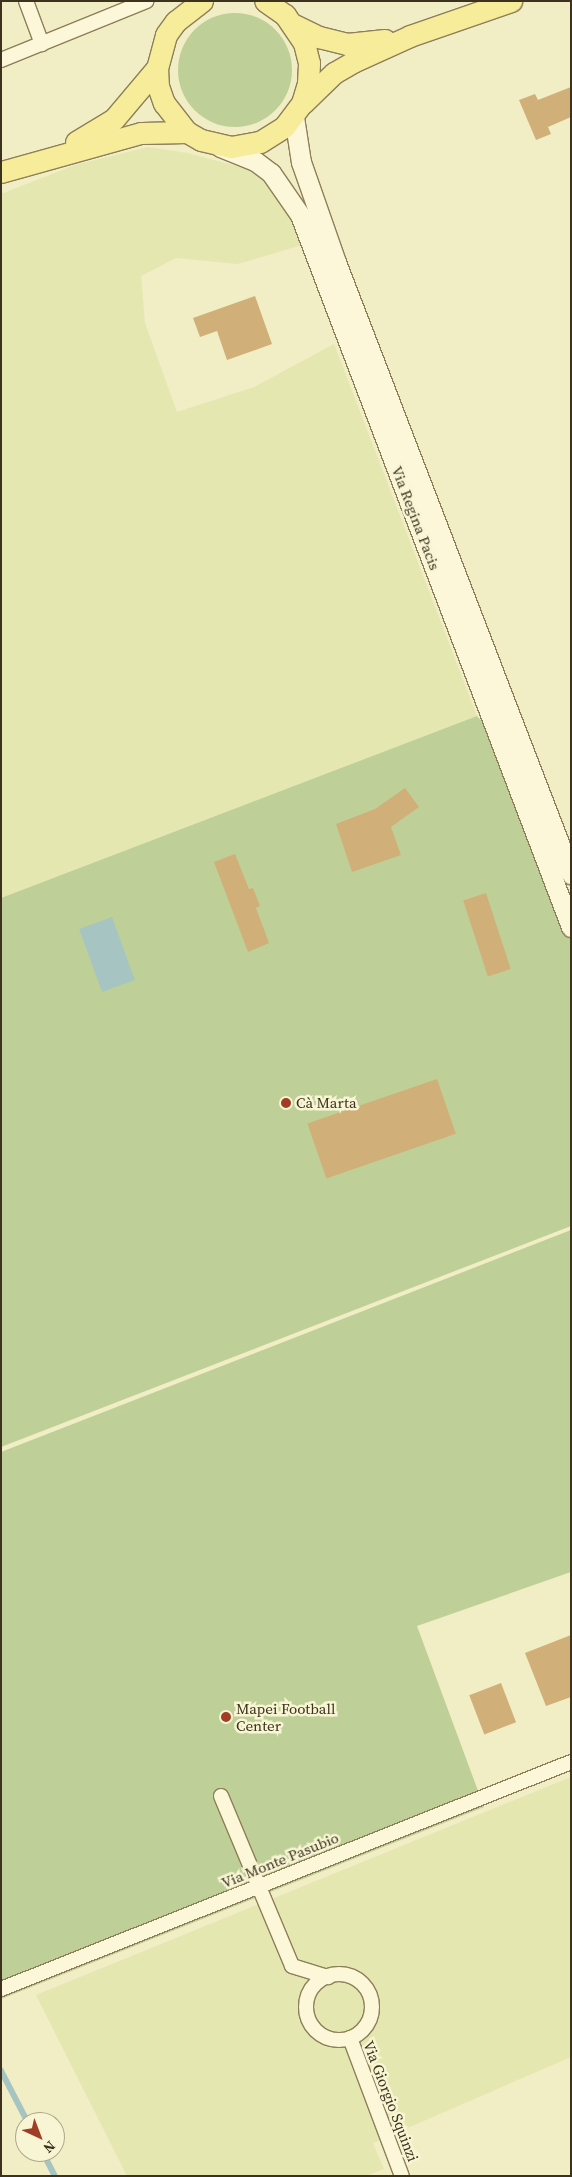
<!DOCTYPE html>
<html>
<head>
<meta charset="utf-8">
<style>
	body { margin:0 }
	#map { position:relative; width:572px; height:2177px; overflow:hidden; background:#f1edc4; font-family:"Source Serif 4",serif }
	div>[style] { position:absolute }
	.farmland>* { inset:0; background:#e5e7b1 }
	.green>* { inset:0; background:#bed097 }
	.round { border-radius:50% }
	.water>* { inset:0; background:#a6c4c1; transform-origin:0 0 }
	.stream>* { height:5.5px; margin:-2.75px; padding:0 2.75px; transform-origin:2.75px; border-radius:2.75px; background:#a6c4c1 }
	.building>* { inset:0; background:#d1af78; transform-origin:0 0 }
	.roads { filter:drop-shadow(1px 0 #8d7f59) drop-shadow(-1px 0 #8d7f59) drop-shadow(0 1px #8d7f59) drop-shadow(0 -1px #8d7f59) }
	.street>* { height:14px; margin:-7px; padding:0 7px; transform-origin:7px; border-radius:7px; background:#fbf7d8 }
	.street>.ring { margin:-7px; padding:0; box-sizing:content-box; background:none; border:14px solid #fbf7d8; border-radius:50% }
	.secondary>* { height:19px; margin:-9.5px; padding:0 9.5px; transform-origin:9.5px; border-radius:9.5px; background:#fbf7d8 }
	.primary>* { height:21px; margin:-10.5px; padding:0 10.5px; transform-origin:10.5px; border-radius:10.5px; background:#f6ec9a }
	.dots>* { width:14px; height:14px; translate:-50% -50%; box-sizing:border-box; border:2px solid #f8f5d4; border-radius:50% }
	span { translate:-50% -50%; white-space:nowrap; text-align:center; line-height:1.15; -webkit-text-stroke:5px #f8f5d4; paint-order:stroke }
	.street-label { font-size:15px; color:#3c321e }
	.poi-label { font-size:15px; color:#3c321e }
	.left { translate:0 -50%; text-align:left }
	.frame { position:absolute; inset:0; border:2px solid #3c321e; pointer-events:none }
	.north { position:absolute; left:15px; top:2112px; width:50px; height:50px; box-sizing:border-box; background:#f8f5d4; border:1px solid #ada78b; border-radius:50%; rotate:137deg; font-size:14px; font-weight:700; line-height:20px; text-align:center; color:#3c321e }
	.north::after { content:''; display:block; margin:auto; width:18px; height:22px; background:#a03d25; clip-path:polygon(50% 0,100% 100%,50% 72%,0 100%) }
</style>
</head>
<body>
<div id="map">
	<div class="farmland">
		<i style="clip-path:polygon(148px 147px,187px 153px,248px 169px,270px 182px,282px 193px,302px 245px,238px 264px,176px 258px,141px 276px,145px 323px,177px 412px,254px 387px,334px 344px,477px 716px,1px 898px,1px 194px,75px 165px)"></i>
		<i style="clip-path:polygon(571px 1777px,571px 2057px,373px 2143px,384px 2169px,366px 2176px,127px 2176px,36px 1995px)"></i>
	</div>
	<div class="green">
		<i class="round" style="left:178px;top:13px;width:114px;height:114px"></i>
		<i style="clip-path:polygon(477px 716px,505px 747px,571px 919px,571px 1226px,1px 1447px,1px 898px)"></i>
		<i style="clip-path:polygon(571px 1230px,571px 1572px,417px 1626px,484px 1807px,1px 1999px,1px 1452px)"></i>
	</div>
	<div class="water">
		<i style="left:112px;top:917px;width:67px;height:35px;rotate:70deg"></i>
	</div>
	<div class="stream">
		<i style="left:1px;top:2070px;width:59px;rotate:62.6deg"></i>
		<i style="left:43px;top:2152px;width:27px;rotate:63deg"></i>
	</div>
	<div class="building">
		<i style="clip-path:polygon(571px 87px,571px 117px,548px 127px,551px 134px,536px 140px,519px 100px,535px 94px,538px 100px)"></i>
		<i style="clip-path:polygon(255px 296px,272px 344px,227px 360px,217px 331px,200px 337px,193px 318px)"></i>
		<i style="clip-path:polygon(405px 788px,419px 807px,391px 827px,401px 855px,352px 872px,336px 824px,375px 809px)"></i>
		<i style="clip-path:polygon(235px 854px,249px 889px,253px 888px,260px 906px,256px 908px,269px 943px,248px 952px,214px 862px)"></i>
		<i style="left:486px;top:893px;width:80px;height:24px;rotate:72deg"></i>
		<i style="left:437px;top:1079px;width:58px;height:137px;rotate:71deg"></i>
		<i style="clip-path:polygon(571px 1635px,571px 1697px,546px 1706px,525px 1653px)"></i>
		<i style="left:501px;top:1683px;width:42px;height:34px;rotate:69deg"></i>
	</div>
	<div class="roads">
		<div class="street">
			<i style="left:26px;top:1px;width:46px;rotate:69.6deg"></i>
			<i style="left:1px;top:60px;width:157px;rotate:-22.1deg"></i>
			<i style="left:221px;top:1796px;width:184px;rotate:67.3deg"></i>
			<i style="left:292px;top:1966px;width:38px;rotate:17deg"></i>
			<i class="ring" style="left:306px;top:1974px;width:52px;height:52px"></i>
			<i style="left:1px;top:1989px;width:614px;rotate:-21.71deg"></i>
			<i style="left:350px;top:2038px;width:147px;rotate:69.4deg"></i>
		</div>
		<div class="secondary">
			<i style="left:294px;top:117px;width:46px;rotate:81.2deg"></i>
			<i style="left:301px;top:162px;width:106px;rotate:70.7deg"></i>
			<i style="left:336px;top:262px;width:656px;rotate:68.99deg"></i>
			<i style="left:220px;top:147px;width:38px;rotate:22deg"></i>
			<i style="left:255px;top:161px;width:20px;rotate:37deg"></i>
			<i style="left:271px;top:173px;width:51px;rotate:55.4deg"></i>
			<i style="left:300px;top:215px;width:762px;rotate:69.16deg"></i>
		</div>
		<div class="primary">
			<i style="left:202px;top:1px;width:33px;rotate:142deg"></i>
			<i style="left:176px;top:21px;width:17px;rotate:126deg"></i>
			<i style="left:166px;top:35px;width:34px;rotate:105deg"></i>
			<i style="left:157px;top:68px;width:18px;rotate:87deg"></i>
			<i style="left:158px;top:86px;width:18px;rotate:71deg"></i>
			<i style="left:164px;top:103px;width:37px;rotate:52deg"></i>
			<i style="left:187px;top:132px;width:16px;rotate:30deg"></i>
			<i style="left:201px;top:140px;width:31px;rotate:13deg"></i>
			<i style="left:231px;top:147px;width:29px;rotate:-10deg"></i>
			<i style="left:260px;top:142px;width:28px;rotate:-32deg"></i>
			<i style="left:284px;top:127px;width:30px;rotate:-53deg"></i>
			<i style="left:302px;top:103px;width:21px;rotate:-73deg"></i>
			<i style="left:308px;top:83px;width:20px;rotate:-87deg"></i>
			<i style="left:309px;top:63px;width:21px;rotate:-104deg"></i>
			<i style="left:304px;top:43px;width:34px;rotate:-124deg"></i>
			<i style="left:285px;top:15px;width:24px;rotate:-145deg"></i>
			<i style="left:294px;top:25px;width:28px;rotate:26deg"></i>
			<i style="left:319px;top:37px;width:29px;rotate:14deg"></i>
			<i style="left:347px;top:44px;width:38px;rotate:-6deg"></i>
			<i style="left:303px;top:103px;width:43px;rotate:-44.1deg"></i>
			<i style="left:334px;top:73px;width:24px;rotate:-30deg"></i>
			<i style="left:355px;top:61px;width:60px;rotate:-24.4deg"></i>
			<i style="left:410px;top:36px;width:107px;rotate:-19.1deg"></i>
			<i style="left:76px;top:142px;width:44px;rotate:-31.2deg"></i>
			<i style="left:114px;top:119px;width:67px;rotate:-49.9deg"></i>
			<i style="left:1px;top:172px;width:145px;rotate:-15.6deg"></i>
			<i style="left:141px;top:133px;width:46px;rotate:-1.2deg"></i>
		</div>
	</div>
	<div class="dots">
		<i style="left:286px;top:1103px;background:#a03d25"></i>
		<i style="left:226px;top:1717px;background:#a03d25"></i>
	</div>
	<div class="street-label">
		<span style="left:416px;top:518px;rotate:69deg">Via Regina Pacis</span>
		<span style="left:280px;top:1860px;rotate:-22deg">Via Monte Pasubio</span>
		<span style="left:391px;top:2101px;rotate:69deg">Via Giorgio Squinzi</span>
	</div>
	<div class="poi-label">
		<span class="left" style="left:296px;top:1103px">Cà Marta</span>
		<span class="left" style="left:236px;top:1717px">Mapei Football<br>Center</span>
	</div>
	<div class="frame"></div>
	<div class="north">N</div>
</div>
</body>
</html>
